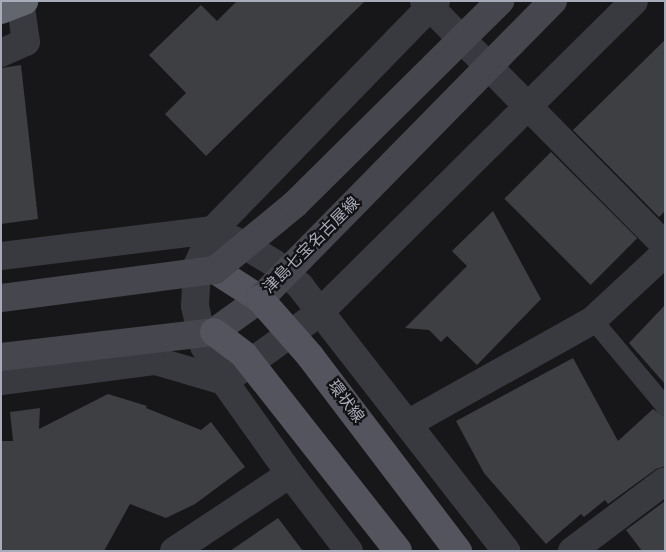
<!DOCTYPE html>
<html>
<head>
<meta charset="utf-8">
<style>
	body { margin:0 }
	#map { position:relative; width:666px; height:552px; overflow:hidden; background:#171719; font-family:"Sofia Sans Condensed","Noto Sans JP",sans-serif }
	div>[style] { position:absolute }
	.building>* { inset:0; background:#3e3f43; transform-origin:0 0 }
	.lane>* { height:19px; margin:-9.5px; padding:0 9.5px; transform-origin:9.5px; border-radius:9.5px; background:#393a40 }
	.street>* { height:28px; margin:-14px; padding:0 14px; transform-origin:14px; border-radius:14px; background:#393a40 }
	.secondary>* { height:28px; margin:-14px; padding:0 14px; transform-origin:14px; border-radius:14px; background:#45464e }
	.primary>* { height:28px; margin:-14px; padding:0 14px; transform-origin:14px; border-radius:14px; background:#53545d }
	.secondary-bridge>* { height:28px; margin:-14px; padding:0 14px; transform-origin:14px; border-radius:14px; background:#45464e }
	.primary-bridge>* { height:28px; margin:-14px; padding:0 14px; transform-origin:14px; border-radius:14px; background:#53545d }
	.highway-bridge>* { height:28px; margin:-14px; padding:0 14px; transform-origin:14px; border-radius:14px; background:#63656f }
	span { translate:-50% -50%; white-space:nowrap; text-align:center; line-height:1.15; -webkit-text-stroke:4.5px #121214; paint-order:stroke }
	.street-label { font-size:16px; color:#a8abb9 }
	.frame { position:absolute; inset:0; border:2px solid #a8abb9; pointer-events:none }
</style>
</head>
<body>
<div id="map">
	<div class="building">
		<i style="clip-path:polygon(237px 1px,365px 1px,206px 156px,165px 114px,186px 93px,149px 55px,201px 5px,217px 21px)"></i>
		<i style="clip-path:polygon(665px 40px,665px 211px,659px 217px,573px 130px)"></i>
		<i style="clip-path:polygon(21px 65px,38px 219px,1px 224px,1px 68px)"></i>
		<i style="left:551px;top:152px;width:122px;height:66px;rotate:45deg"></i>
		<i style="clip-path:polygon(493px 211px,541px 299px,477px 365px,447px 336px,441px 342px,429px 330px,405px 328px,467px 266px,452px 251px)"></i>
		<i style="clip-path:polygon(665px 305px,665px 384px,629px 343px)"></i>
		<i style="clip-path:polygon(573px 358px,618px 441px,653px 409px,665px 417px,665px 466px,656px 469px,608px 504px,605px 500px,584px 517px,581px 514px,546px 544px,484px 473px,456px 421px)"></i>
		<i style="clip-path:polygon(108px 394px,147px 406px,146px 408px,201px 430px,211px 422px,245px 467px,195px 504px,166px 518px,130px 504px,104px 551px,1px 551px,1px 441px,13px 441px,10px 412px,40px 408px,39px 429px)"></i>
		<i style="clip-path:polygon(665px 501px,665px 551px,642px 551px,626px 530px)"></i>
		<i style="clip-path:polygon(278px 518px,303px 551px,230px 551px)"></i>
	</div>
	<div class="lane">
		<i style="left:593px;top:320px;width:112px;rotate:50.1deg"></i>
	</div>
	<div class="street">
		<i style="left:424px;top:1px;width:343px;rotate:45.4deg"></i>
		<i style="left:1px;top:53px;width:27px;rotate:-24deg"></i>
		<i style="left:26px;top:42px;width:41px;rotate:-98.3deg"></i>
		<i style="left:1px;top:256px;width:214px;rotate:-7deg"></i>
		<i style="left:213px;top:230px;width:34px;rotate:26deg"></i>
		<i style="left:244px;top:245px;width:35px;rotate:31deg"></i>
		<i style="left:274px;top:263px;width:35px;rotate:41deg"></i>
		<i style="left:300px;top:286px;width:336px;rotate:52.1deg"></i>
		<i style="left:232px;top:376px;width:107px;rotate:-35.9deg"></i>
		<i style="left:319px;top:313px;width:443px;rotate:-44.7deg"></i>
		<i style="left:1px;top:381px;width:156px;rotate:-7.4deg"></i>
		<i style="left:156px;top:361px;width:71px;rotate:16.4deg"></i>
		<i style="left:409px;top:423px;width:211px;rotate:-29.2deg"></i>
		<i style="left:593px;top:320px;width:98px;rotate:-42.9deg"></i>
		<i style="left:174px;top:551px;width:139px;rotate:-33.6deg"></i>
		<i style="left:349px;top:551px;width:97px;rotate:-127.5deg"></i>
		<i style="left:290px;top:474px;width:114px;rotate:-125.4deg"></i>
		<i style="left:224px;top:381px;width:40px;rotate:-119.7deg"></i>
		<i style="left:204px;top:346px;width:41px;rotate:-102.7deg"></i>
		<i style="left:195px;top:306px;width:40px;rotate:-87.1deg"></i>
		<i style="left:197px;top:266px;width:39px;rotate:-66deg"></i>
		<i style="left:213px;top:230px;width:320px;rotate:-45.8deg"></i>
		<i style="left:572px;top:551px;width:116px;rotate:-37deg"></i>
	</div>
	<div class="secondary">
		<i style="left:214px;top:332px;width:57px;rotate:-35.7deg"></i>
	</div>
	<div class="primary">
		<i style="left:215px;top:270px;width:54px;rotate:32.8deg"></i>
	</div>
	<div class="secondary-bridge">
		<i style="left:1px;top:298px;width:216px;rotate:-7.5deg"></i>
		<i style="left:215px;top:270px;width:104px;rotate:-39.5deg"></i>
		<i style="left:295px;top:204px;width:289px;rotate:-44.7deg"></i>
		<i style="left:260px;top:299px;width:418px;rotate:-45.5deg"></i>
		<i style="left:1px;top:357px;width:214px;rotate:-6.7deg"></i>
	</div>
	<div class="primary-bridge">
		<i style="left:260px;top:299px;width:76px;rotate:48.7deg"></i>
		<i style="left:310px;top:356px;width:245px;rotate:52.8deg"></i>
		<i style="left:214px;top:332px;width:38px;rotate:37deg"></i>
		<i style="left:244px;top:355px;width:249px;rotate:51.8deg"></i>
	</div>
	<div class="highway-bridge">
		<i style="left:1px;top:10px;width:25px;rotate:-21deg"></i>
	</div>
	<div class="street-label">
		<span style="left:312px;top:246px;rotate:-45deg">津島七宝名古屋線</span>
		<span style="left:345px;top:402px;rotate:53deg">環状線</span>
	</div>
	<div class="frame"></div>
</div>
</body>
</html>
